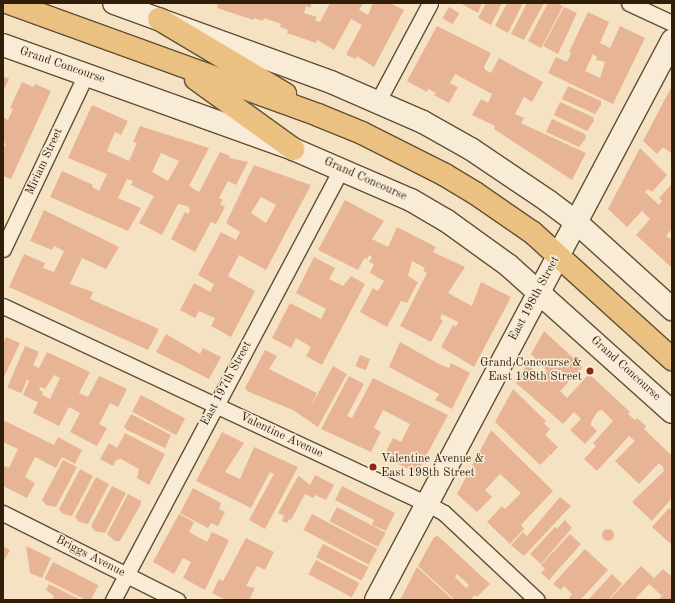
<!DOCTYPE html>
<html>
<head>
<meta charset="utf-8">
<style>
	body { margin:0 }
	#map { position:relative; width:675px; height:603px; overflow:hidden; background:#f5e2c2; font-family:"Old Standard TT",serif }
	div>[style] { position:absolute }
	.building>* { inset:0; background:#e8b496; transform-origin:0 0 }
	.round { border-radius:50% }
	.roads { filter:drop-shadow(1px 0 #614f37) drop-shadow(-1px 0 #614f37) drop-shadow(0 1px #614f37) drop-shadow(0 -1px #614f37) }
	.street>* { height:15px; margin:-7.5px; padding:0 7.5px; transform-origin:7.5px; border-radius:7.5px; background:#f8ecd7 }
	.secondary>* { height:22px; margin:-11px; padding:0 11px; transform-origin:11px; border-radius:11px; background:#f8ecd7 }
	.primary>* { height:22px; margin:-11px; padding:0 11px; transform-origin:11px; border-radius:11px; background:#eac181 }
	.dots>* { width:11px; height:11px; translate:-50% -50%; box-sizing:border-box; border:2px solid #f8ecd7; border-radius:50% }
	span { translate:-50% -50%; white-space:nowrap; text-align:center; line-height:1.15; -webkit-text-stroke:3px #f8ecd7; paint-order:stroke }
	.street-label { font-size:12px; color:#301e09 }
	.poi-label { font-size:12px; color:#301e09 }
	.right { translate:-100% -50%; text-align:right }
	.left { translate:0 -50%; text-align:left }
	.frame { position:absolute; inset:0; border:4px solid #301e09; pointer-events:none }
</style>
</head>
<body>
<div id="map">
	<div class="building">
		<i style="clip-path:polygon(213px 3px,312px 3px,310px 8px,306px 6px,304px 13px,317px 17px,315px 20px,320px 22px,330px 3px,363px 3px,359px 10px,368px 15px,373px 3px,390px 3px,404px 10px,374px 67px,360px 58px,357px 56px,356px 59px,346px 55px,362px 25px,351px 19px,334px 50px,317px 40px,316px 43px,287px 33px,288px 30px,280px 27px,281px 24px,264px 18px,263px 21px,254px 18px,253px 20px,217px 8px,218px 5px)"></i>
		<i style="clip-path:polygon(460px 3px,482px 3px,478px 13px)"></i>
		<i style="clip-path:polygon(486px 3px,502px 3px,491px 25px,478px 18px)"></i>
		<i style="clip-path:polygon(507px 3px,523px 3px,508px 33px,495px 26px)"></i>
		<i style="clip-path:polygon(527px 3px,544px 3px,524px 40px,511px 34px)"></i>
		<i style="clip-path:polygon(548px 3px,557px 3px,563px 6px,541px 48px,528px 41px)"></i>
		<i style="left:449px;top:7px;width:12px;height:13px;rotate:31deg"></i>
		<i style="clip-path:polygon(564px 7px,577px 13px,558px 54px,543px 46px)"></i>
		<i style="clip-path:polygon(evenodd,588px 12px,609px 22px,600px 43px,610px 48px,620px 26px,645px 38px,613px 104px,548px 73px,556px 57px,567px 62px,571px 53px,569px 52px,588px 12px,593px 54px,597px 57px,596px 60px,605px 62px,600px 78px,585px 71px,593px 54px)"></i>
		<i style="clip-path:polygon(437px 26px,491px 53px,484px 67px,485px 70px,491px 73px,499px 58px,543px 82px,532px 102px,524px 97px,515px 114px,524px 118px,521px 123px,586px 153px,572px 180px,494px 129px,495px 126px,472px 115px,481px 99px,488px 103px,492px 94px,455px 74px,450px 83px,458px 87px,449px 103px,434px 95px,436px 93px,428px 89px,427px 92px,407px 81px)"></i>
		<i style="clip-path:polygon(3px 76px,9px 79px,3px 92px)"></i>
		<i style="clip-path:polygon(22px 82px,33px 87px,35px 84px,51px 91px,11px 179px,3px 176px,3px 149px,6px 144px,3px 142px,3px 117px,8px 120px,13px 109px,10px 108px)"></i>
		<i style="clip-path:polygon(568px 86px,601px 101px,601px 105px,595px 114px,562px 99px)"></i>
		<i style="clip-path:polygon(672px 86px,672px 154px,663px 147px,657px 154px,643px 141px)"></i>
		<i style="clip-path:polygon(560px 102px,593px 117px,594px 121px,587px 131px,554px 115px)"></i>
		<i style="clip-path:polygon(evenodd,92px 105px,128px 121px,121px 135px,115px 132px,107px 151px,129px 161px,137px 143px,133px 142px,140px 126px,209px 148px,189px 186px,199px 192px,220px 152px,230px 156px,229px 158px,248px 162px,236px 185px,228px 181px,219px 198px,223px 200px,220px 204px,225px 207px,216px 224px,211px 222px,195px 252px,171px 239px,185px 212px,188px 214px,190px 210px,188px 206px,178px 204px,162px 235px,139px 223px,154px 196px,131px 185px,133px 181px,127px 179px,118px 198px,141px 208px,128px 231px,50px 197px,62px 171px,93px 185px,92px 187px,99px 191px,107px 174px,68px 158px,92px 105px,161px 153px,179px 161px,168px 181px,152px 172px,161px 153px)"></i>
		<i style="clip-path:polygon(552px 119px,585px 134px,586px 138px,579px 147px,546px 132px)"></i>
		<i style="clip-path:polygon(640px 148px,667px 175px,652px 192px,648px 189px,645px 192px,659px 205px,662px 201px,659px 198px,672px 184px,672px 229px,666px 236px,670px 239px,672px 236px,672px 268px,636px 235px,650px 219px,642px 211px,627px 227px,608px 209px)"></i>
		<i style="clip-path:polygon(evenodd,254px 165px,311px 185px,266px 270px,239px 255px,228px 276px,255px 291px,231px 337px,211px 326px,215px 318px,199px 311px,195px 318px,180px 310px,194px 283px,210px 292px,214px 284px,198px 275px,221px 232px,236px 240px,240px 232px,226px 223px,254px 165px,261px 197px,276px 205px,266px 223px,251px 213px,261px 197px)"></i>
		<i style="clip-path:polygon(345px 200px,384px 221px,372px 239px,388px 247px,397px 227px,436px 247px,433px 252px,465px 267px,448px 293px,472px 306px,481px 282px,511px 297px,474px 367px,441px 347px,453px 325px,456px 327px,458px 322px,442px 314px,440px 319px,443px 320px,431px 342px,400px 326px,427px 273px,423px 271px,425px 268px,412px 261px,408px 276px,418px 282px,407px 303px,401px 301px,387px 327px,360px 312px,373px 288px,378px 291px,384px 281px,370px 273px,374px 264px,369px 262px,372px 257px,369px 255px,367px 259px,364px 258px,358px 270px,318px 250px)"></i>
		<i style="clip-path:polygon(44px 210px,119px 247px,106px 269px,82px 258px,70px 284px,93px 292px,90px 299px,159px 329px,148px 350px,9px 287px,24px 254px,45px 263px,43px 268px,54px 272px,64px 251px,54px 246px,52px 250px,30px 241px)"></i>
		<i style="clip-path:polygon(314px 257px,335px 268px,329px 279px,343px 286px,351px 276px,365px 284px,322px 365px,306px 356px,311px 347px,296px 338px,291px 348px,272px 338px,290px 303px,321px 319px,326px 309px,296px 293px)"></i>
		<i style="clip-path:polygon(544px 331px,583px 367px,560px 391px,567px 398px,589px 374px,630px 412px,628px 414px,635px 420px,637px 418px,646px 426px,644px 429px,670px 454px,672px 452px,671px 499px,652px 521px,632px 502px,664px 471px,663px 467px,659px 463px,639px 484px,615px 461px,635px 441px,629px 436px,597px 471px,584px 459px,596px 446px,593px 443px,613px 421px,602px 410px,598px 411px,591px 422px,591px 425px,597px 431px,585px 444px,570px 430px,581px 419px,574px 412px,563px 424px,516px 383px,527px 363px,539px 375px,543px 376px,547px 371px,531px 354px)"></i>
		<i style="clip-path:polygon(166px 334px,200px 354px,203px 348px,221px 357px,209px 379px,156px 352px)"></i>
		<i style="clip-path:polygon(6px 337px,20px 343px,3px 379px,3px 344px)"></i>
		<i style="clip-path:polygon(400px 342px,439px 364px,449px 368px,451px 363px,470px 373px,452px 409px,435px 400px,439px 394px,389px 367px)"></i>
		<i style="left:25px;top:346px;width:15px;height:45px;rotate:23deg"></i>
		<i style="clip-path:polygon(265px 350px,277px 356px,269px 369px,317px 393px,310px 408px,333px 366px,347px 374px,318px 427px,293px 410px,247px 391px,245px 388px)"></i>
		<i style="clip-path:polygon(evenodd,47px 352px,90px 372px,79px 393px,88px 397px,99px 376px,127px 389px,118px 407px,110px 403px,99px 424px,107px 428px,97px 446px,70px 432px,80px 413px,69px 407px,59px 426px,33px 413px,38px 402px,23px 395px,29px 381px,27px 380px,33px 365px,39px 368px,47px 352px,54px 375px,60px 378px,50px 399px,42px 395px,43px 392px,39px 390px,41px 387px,45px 389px,54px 375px)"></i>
		<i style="left:360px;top:355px;width:11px;height:12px;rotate:22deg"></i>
		<i style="clip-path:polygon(349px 376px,364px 384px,347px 416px,352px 418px,373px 378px,448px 415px,417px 473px,383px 457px,393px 438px,401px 442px,410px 424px,383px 410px,374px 428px,381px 432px,371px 452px,321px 429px)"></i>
		<i style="clip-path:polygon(513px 389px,546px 421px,544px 423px,550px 429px,545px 435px,558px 447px,550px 456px,538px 444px,549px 456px,540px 465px,495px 422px)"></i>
		<i style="left:141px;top:395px;width:50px;height:19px;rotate:28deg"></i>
		<i style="clip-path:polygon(131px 414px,171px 435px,165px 448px,127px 430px,124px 427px)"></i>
		<i style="clip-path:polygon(3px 420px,54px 445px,58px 437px,82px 450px,75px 464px,62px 457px,56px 468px,35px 457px,25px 477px,35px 483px,27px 498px,3px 486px,3px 465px,9px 468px,18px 449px,3px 442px)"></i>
		<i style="clip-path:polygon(491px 430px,553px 491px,521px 525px,524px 529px,510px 544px,487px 522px,502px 506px,505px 509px,521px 493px,500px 474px,485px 490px,492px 497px,477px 512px,457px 494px)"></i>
		<i style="clip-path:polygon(222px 432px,244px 443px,225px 472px,240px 479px,254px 447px,298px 467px,265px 529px,249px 520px,274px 474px,270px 472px,251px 508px,196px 481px)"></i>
		<i style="clip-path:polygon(125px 433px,165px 454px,149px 485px,137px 478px,139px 469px,121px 459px,116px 460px,113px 466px,100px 459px,109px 443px,117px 448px)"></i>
		<i style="clip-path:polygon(63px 460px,77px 467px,56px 507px,46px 505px,42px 500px)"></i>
		<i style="clip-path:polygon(80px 469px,93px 476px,72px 516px,63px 514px,59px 509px)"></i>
		<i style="clip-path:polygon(315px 475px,334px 485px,326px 500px,315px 495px,313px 498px,305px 494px,291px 520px,289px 519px,287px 523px,282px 521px,284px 516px,278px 513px,297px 478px,299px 476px,310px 485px)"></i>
		<i style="clip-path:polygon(96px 477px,109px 484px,88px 524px,79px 522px,75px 517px)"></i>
		<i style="clip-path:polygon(112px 486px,126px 493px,105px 533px,95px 531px,91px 526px)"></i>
		<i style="clip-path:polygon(342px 486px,395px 513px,386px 531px,372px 525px,374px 520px,335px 500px)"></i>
		<i style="clip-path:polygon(193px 488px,221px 503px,219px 509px,225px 512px,218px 526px,211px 523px,208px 528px,180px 513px)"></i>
		<i style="clip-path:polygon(128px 494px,141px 501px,141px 504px,120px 541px,115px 541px,107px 534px)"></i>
		<i style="clip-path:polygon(560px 497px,571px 506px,524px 556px,511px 545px,523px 532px,527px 536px)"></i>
		<i style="left:337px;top:507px;width:55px;height:16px;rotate:28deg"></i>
		<i style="clip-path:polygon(669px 508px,672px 510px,672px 545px,652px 527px)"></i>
		<i style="clip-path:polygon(179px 514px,194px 522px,189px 532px,207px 542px,212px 532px,229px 540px,205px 590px,183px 578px,191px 562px,183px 558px,174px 574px,153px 562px)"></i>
		<i style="left:312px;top:514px;width:74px;height:18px;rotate:28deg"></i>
		<i style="clip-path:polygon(565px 520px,572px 528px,541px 564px,530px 554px,555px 527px,557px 529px)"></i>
		<i class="round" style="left:602px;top:529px;width:12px;height:12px"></i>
		<i style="clip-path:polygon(570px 534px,581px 544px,549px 580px,541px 573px,545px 569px,541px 565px)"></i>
		<i style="clip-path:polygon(evenodd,438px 536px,490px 584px,477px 597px,475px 595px,470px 600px,455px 600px,418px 566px,434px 537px,438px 536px,457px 574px,469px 585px,466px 588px,455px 577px,457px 574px)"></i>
		<i style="clip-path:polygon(246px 538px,274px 552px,265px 570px,257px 566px,246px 586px,255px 588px,249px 600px,226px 600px,212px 593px,219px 579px,223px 581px)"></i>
		<i style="left:323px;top:544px;width:51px;height:15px;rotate:27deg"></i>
		<i style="clip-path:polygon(3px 546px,10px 550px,3px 563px)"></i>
		<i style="clip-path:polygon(26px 546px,51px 558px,42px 578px,30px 573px)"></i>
		<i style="clip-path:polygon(585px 549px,608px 570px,580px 600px,571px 600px,569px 598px,572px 594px,564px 586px,561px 590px,553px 584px)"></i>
		<i style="left:316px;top:560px;width:49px;height:16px;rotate:28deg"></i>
		<i style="left:53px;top:562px;width:51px;height:19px;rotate:27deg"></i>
		<i style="clip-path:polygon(641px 566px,654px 578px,663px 569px,672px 577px,672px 600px,658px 600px,662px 596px,649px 584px,634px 600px,609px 600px)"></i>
		<i style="clip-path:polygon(417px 567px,453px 600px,400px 600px)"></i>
		<i style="clip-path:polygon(612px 574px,622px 584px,608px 600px,588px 600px)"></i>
		<i style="clip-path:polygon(49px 584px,81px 600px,52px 600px,54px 596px,46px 590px)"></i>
	</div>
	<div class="roads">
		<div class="street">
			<i style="left:629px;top:3px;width:47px;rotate:24.9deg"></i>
			<i style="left:378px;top:101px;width:111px;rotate:-62deg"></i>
			<i style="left:3px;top:249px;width:194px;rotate:-64.6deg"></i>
			<i style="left:3px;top:306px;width:469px;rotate:25deg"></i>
			<i style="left:428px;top:504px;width:18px;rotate:29deg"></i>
			<i style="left:444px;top:513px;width:127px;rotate:43.1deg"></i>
			<i style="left:3px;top:513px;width:195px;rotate:26.6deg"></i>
			<i style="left:113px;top:600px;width:489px;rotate:-62.1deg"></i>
		</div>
		<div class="secondary">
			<i style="left:114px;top:3px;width:231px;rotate:20deg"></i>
			<i style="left:331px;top:82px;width:100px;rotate:23.5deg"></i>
			<i style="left:423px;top:122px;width:55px;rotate:29.4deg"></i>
			<i style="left:471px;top:149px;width:93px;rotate:34deg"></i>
			<i style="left:548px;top:201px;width:35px;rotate:37deg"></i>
			<i style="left:576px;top:222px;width:130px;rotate:42.2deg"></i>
			<i style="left:3px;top:45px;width:308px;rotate:19.7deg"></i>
			<i style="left:293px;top:149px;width:129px;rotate:23.4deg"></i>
			<i style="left:411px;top:200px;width:42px;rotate:30.3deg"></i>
			<i style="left:447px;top:221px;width:75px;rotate:35.8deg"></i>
			<i style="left:508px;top:265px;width:220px;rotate:41.9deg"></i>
			<i style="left:376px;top:600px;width:633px;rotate:-62.1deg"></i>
		</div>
		<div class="primary">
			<i style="left:9px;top:3px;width:329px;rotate:19.9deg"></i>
			<i style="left:318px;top:115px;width:48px;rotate:22.2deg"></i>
			<i style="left:362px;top:133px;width:93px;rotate:26.8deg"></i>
			<i style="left:445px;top:175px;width:35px;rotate:31deg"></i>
			<i style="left:475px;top:193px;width:70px;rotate:34.6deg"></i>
			<i style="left:533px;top:233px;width:188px;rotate:42.2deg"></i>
			<i style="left:159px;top:19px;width:147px;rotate:30.8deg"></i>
			<i style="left:196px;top:79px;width:120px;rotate:35.8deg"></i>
		</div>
	</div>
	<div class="dots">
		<i style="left:590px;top:371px;background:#8f2418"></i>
		<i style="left:373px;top:467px;background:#8f2418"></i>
	</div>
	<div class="street-label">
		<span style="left:62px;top:66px;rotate:19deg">Grand Concourse</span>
		<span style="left:45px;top:162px;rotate:-65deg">Miriam Street</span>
		<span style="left:365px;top:180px;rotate:24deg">Grand Concourse</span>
		<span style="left:535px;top:299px;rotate:-62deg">East 198th Street</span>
		<span style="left:625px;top:369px;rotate:42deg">Grand Concourse</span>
		<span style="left:227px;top:384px;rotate:-62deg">East 197th Street</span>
		<span style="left:281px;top:436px;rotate:25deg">Valentine Avenue</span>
		<span style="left:90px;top:557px;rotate:27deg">Briggs Avenue</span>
	</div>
	<div class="poi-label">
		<span class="right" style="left:582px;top:371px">Grand Concourse &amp;<br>East 198th Street</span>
		<span class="left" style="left:381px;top:467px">Valentine Avenue &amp;<br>East 198th Street</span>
	</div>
	<div class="frame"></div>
</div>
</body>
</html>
